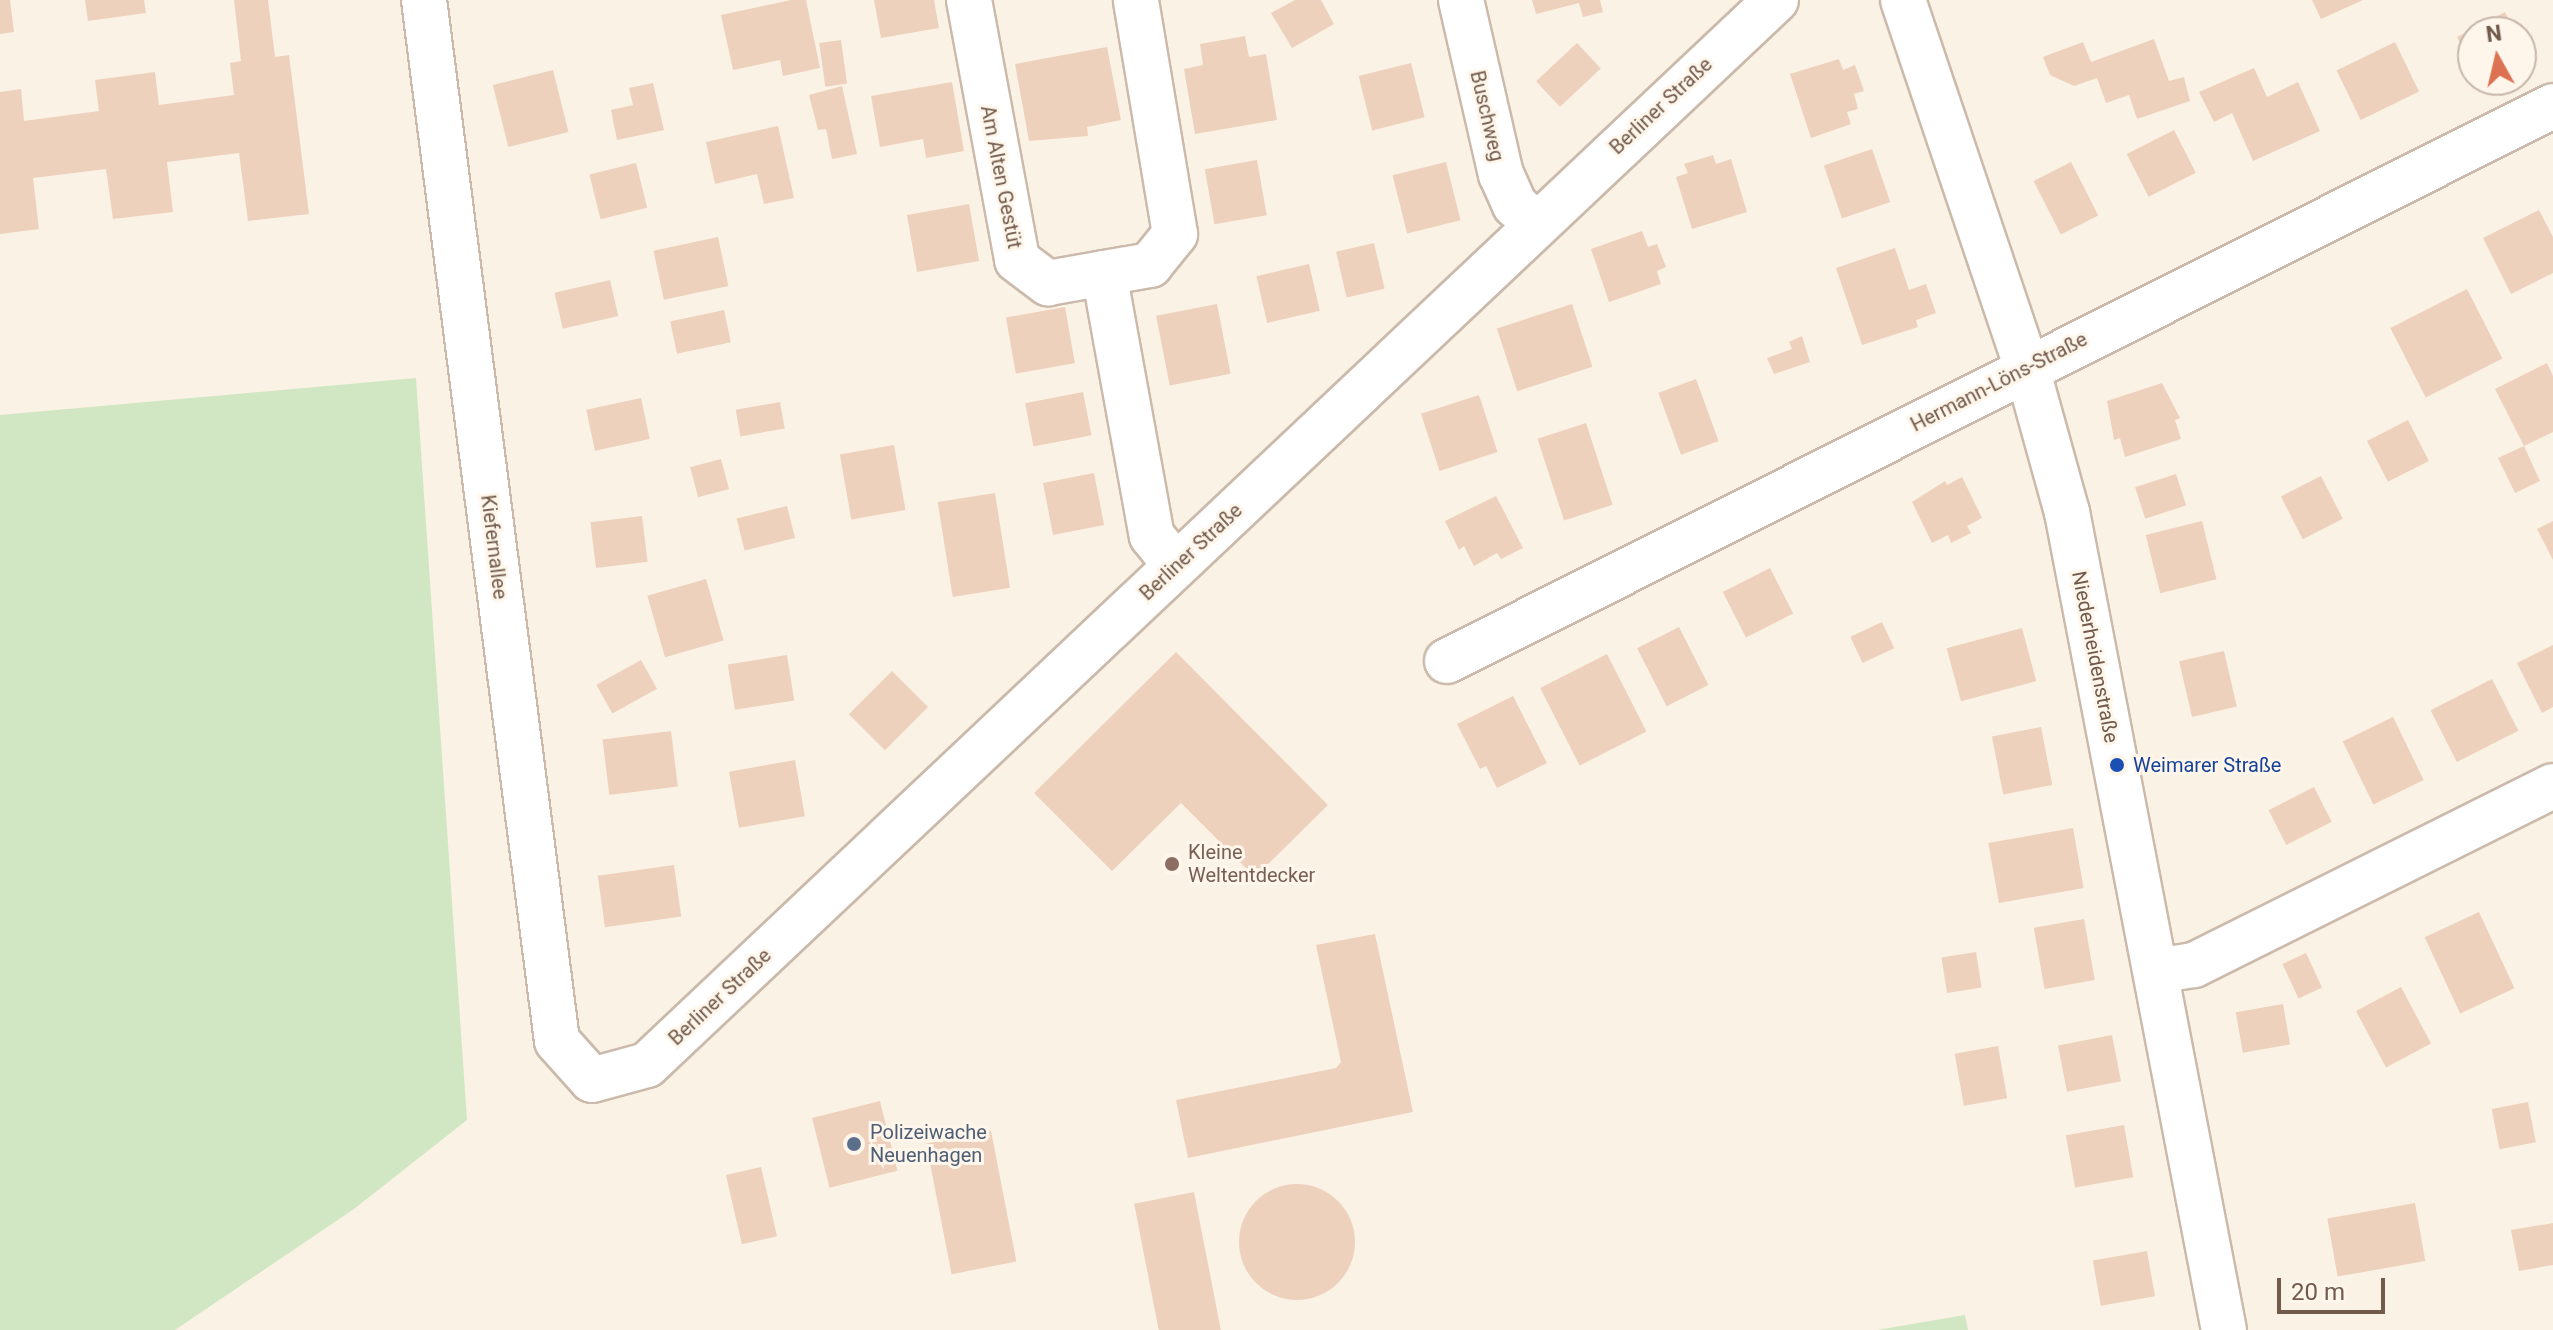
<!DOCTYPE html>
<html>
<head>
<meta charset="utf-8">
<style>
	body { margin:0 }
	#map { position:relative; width:2553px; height:1330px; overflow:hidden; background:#faf2e4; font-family:Roboto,sans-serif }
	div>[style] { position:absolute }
	.green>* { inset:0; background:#d1e7c3 }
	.building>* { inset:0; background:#eed1bd; transform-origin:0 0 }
	.round { border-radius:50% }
	.roads { filter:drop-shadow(2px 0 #cbbaab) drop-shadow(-2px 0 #cbbaab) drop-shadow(0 2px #cbbaab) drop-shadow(0 -2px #cbbaab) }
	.minor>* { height:44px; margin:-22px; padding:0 22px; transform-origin:22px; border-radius:22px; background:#fff }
	.dots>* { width:22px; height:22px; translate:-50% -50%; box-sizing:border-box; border:4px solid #fef6ea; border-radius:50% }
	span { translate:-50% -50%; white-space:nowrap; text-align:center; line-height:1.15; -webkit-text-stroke:6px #fef6ea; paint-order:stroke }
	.street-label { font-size:20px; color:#71594b }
	.transit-label { font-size:20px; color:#164399 }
	.left { translate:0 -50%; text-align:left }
	.education-label { font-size:20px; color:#785e54 }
	.service-label { font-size:20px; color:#4e5e75 }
	.north { position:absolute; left:2457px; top:16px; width:80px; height:80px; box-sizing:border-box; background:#fef6ea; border:2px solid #c6b7aa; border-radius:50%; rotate:352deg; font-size:22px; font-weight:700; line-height:32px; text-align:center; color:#71594b }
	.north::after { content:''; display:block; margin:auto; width:28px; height:36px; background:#dc7251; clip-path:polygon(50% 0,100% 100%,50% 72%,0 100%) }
	.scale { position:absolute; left:2277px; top:1278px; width:108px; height:36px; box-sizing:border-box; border:4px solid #71594b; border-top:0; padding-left:10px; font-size:24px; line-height:28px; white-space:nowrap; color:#71594b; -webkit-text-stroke:6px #fef6ea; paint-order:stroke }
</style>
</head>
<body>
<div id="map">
	<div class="green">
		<i style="clip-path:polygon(416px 378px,467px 1120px,354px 1209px,175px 1330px,0 1330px,0 415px)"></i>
		<i style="clip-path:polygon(1965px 1315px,1968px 1330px,1877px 1330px)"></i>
	</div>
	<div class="building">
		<i style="clip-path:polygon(0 0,10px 0,14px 32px,0 34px)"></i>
		<i style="clip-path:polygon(85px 0,144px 0,146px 13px,88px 21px)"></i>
		<i style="clip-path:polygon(234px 0,268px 0,275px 57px,289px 55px,309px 214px,248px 221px,239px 153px,167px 162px,173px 212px,113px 219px,106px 169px,33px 178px,39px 229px,0 234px,0 92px,21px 89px,24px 121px,99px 111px,95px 80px,155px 72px,159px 105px,234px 95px,230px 63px,241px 61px)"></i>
		<i style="clip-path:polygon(791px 0,806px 0,820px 68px,783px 76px,780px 60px,733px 70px,721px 15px)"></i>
		<i style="clip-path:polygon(874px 0,934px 0,939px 28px,881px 38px)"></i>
		<i style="clip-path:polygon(1295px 0,1321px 0,1334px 24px,1292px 48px,1271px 13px)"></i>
		<i style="clip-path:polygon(1532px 0,1600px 0,1603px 12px,1583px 17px,1579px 3px,1536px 14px)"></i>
		<i style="clip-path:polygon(2312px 0,2363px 0,2321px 19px)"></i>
		<i style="clip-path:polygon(2505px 12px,2515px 32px,2473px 32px,2473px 70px,2457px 37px)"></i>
		<i style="clip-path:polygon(1245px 36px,1249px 57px,1266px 54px,1277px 120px,1195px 134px,1184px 69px,1203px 65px,1200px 44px)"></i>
		<i style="clip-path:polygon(2154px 39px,2169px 81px,2184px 77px,2190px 101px,2137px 119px,2129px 95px,2106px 103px,2097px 78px,2074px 86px,2050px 75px,2043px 57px,2083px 42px,2091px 62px)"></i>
		<i style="left:841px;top:40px;width:44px;height:22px;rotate:82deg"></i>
		<i style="left:2395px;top:42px;width:55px;height:65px;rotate:64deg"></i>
		<i style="left:1577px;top:43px;width:35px;height:56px;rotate:47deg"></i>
		<i style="clip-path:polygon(1107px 47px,1121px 120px,1087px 127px,1088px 136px,1029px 141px,1015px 64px)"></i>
		<i style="clip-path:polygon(1839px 59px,1843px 70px,1855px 65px,1864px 91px,1854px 94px,1858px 109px,1847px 112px,1851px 124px,1811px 138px,1790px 74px)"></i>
		<i style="left:1411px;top:63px;width:56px;height:54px;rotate:76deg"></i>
		<i style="clip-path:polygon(2254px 68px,2267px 97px,2298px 82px,2320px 131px,2253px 161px,2232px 113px,2214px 122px,2199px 92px)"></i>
		<i style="left:553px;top:70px;width:64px;height:62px;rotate:76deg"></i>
		<i style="clip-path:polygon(952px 82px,964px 151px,926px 158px,923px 139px,880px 147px,871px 96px)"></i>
		<i style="clip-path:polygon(653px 83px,664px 130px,617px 140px,611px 110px,633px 105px,629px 88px)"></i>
		<i style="clip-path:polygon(842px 86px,857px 154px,832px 159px,826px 129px,818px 130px,809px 95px)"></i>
		<i style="clip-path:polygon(778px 126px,794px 198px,764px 204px,757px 174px,715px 184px,706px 142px)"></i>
		<i style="left:2174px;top:130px;width:48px;height:53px;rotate:63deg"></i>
		<i style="left:1872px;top:149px;width:56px;height:51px;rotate:71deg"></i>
		<i style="clip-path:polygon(1713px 155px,1716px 164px,1731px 159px,1747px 212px,1692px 229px,1676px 177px,1688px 173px,1684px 164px)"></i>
		<i style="left:1257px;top:160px;width:56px;height:53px;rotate:80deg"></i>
		<i style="left:1446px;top:162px;width:60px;height:55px;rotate:76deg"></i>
		<i style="left:2071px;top:162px;width:60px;height:42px;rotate:63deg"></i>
		<i style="left:636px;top:163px;width:46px;height:48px;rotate:76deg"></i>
		<i style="left:969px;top:204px;width:58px;height:63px;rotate:80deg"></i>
		<i style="clip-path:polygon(2539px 210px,2553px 237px,2553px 273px,2511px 294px,2483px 238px)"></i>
		<i style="clip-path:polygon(1642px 231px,1648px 247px,1657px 244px,1666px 267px,1657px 271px,1661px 284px,1609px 302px,1591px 249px)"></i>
		<i style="left:718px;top:237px;width:50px;height:66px;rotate:78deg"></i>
		<i style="left:1374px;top:243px;width:47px;height:39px;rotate:77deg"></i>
		<i style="clip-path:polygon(1895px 248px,1909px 290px,1926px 284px,1936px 313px,1916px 320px,1918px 327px,1862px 345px,1836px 268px)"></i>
		<i style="left:1309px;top:264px;width:48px;height:54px;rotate:77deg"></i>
		<i style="left:610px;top:280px;width:37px;height:57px;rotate:77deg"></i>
		<i style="left:2467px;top:289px;width:78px;height:86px;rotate:63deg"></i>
		<i style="left:1217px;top:304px;width:71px;height:62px;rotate:79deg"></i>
		<i style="left:1572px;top:304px;width:66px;height:79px;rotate:72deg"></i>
		<i style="left:1065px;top:307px;width:57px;height:60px;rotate:80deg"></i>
		<i style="left:724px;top:310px;width:33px;height:55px;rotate:78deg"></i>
		<i style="clip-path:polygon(1802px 336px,1810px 362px,1774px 374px,1767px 358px,1792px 349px,1789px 342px)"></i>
		<i style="clip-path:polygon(2547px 363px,2553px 376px,2553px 432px,2524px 446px,2540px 481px,2515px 493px,2498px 458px,2524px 446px,2495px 389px)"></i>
		<i style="left:1696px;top:379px;width:66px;height:40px;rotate:70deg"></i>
		<i style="clip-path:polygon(2162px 383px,2180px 418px,2175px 420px,2181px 439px,2125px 457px,2120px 438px,2114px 440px,2107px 401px)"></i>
		<i style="left:1083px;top:392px;width:44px;height:59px;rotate:79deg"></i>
		<i style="left:1479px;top:395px;width:60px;height:61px;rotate:72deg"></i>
		<i style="left:641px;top:398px;width:42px;height:56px;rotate:78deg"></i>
		<i style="left:780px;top:402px;width:27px;height:45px;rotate:80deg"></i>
		<i style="left:2408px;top:420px;width:46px;height:46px;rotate:63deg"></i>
		<i style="left:1586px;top:423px;width:86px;height:51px;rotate:72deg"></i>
		<i style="left:894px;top:445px;width:66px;height:55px;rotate:80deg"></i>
		<i style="left:721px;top:459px;width:31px;height:32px;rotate:75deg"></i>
		<i style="left:1094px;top:473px;width:53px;height:52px;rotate:79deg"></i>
		<i style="left:2176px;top:474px;width:33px;height:43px;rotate:72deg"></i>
		<i style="left:2321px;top:476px;width:48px;height:45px;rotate:63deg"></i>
		<i style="clip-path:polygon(1962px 477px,1982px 518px,1967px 526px,1971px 533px,1951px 543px,1948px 535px,1932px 543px,1912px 502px,1945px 481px,1947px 485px)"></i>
		<i style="left:995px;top:493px;width:96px;height:58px;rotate:81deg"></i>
		<i style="clip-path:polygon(1496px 496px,1523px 548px,1501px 559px,1497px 553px,1474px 566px,1464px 546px,1459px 550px,1445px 521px)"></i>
		<i style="left:787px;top:506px;width:33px;height:52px;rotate:76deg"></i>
		<i style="left:642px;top:516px;width:46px;height:52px;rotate:83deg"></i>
		<i style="left:2202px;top:521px;width:60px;height:58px;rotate:76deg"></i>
		<i style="clip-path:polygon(2553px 521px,2553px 560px,2537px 529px)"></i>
		<i style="left:1770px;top:568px;width:51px;height:53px;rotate:63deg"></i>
		<i style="left:706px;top:579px;width:64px;height:61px;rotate:74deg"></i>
		<i style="left:1882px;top:622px;width:29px;height:35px;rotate:65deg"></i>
		<i style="left:1679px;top:627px;width:65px;height:47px;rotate:63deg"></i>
		<i style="left:2022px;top:628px;width:55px;height:78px;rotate:75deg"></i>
		<i style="clip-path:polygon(2553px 645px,2553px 707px,2542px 713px,2517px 663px)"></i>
		<i style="left:2224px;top:651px;width:57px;height:46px;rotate:77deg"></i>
		<i style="clip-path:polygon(1176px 652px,1328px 805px,1255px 877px,1181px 803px,1112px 871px,1034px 793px)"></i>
		<i style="left:1607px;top:654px;width:87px;height:75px;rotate:63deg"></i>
		<i style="left:787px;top:655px;width:46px;height:60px;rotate:81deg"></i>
		<i style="left:641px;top:660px;width:33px;height:51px;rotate:61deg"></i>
		<i style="left:892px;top:671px;width:51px;height:61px;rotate:45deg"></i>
		<i style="left:2492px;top:679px;width:58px;height:69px;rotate:63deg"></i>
		<i style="clip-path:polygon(1513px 696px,1547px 763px,1497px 788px,1486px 766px,1480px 769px,1457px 724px)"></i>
		<i style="left:2393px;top:717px;width:70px;height:56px;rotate:64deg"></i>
		<i style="left:2041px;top:727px;width:59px;height:50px;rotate:79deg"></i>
		<i style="left:671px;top:731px;width:56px;height:69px;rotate:83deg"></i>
		<i style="left:795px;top:760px;width:57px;height:67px;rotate:80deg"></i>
		<i style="left:2314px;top:787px;width:39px;height:51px;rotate:63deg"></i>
		<i style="left:2073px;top:828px;width:61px;height:86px;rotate:80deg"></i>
		<i style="left:674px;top:865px;width:52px;height:77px;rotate:82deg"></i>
		<i style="left:2479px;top:912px;width:84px;height:60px;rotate:65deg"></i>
		<i style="left:2084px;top:919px;width:62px;height:51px;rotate:80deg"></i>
		<i style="clip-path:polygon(1375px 934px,1413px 1112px,1188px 1158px,1176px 1100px,1336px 1068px,1341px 1062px,1316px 945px)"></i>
		<i style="left:1976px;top:952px;width:36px;height:35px;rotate:81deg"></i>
		<i style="left:2306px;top:953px;width:38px;height:26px;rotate:65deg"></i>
		<i style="left:2401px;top:987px;width:64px;height:51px;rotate:62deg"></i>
		<i style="left:2283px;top:1004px;width:41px;height:48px;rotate:80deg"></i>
		<i style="left:2112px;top:1035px;width:47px;height:55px;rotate:79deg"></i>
		<i style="left:1998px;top:1046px;width:53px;height:44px;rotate:80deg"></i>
		<i style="left:880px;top:1101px;width:72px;height:70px;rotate:76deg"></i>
		<i style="left:2528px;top:1102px;width:41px;height:37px;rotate:79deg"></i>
		<i style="left:2124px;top:1125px;width:53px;height:59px;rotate:80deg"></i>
		<i style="left:991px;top:1131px;width:133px;height:66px;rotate:79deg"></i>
		<i style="left:761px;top:1167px;width:71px;height:36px;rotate:77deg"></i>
		<i class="round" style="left:1239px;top:1184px;width:116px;height:116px"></i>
		<i style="left:1194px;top:1192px;width:141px;height:61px;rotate:79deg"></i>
		<i style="left:2415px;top:1203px;width:59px;height:89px;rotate:80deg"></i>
		<i style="clip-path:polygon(2553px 1223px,2553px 1265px,2519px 1271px,2511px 1230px)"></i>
		<i style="left:2147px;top:1251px;width:46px;height:55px;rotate:80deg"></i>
	</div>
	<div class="roads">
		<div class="minor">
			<i style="left:424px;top:0;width:1049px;rotate:82.72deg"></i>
			<i style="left:557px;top:1041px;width:52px;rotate:48.1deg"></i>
			<i style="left:592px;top:1080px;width:57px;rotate:-15.3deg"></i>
			<i style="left:647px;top:1065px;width:1552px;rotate:-43.33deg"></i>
			<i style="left:969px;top:0;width:264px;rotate:79.5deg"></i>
			<i style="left:1017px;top:260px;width:39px;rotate:37deg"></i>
			<i style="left:1048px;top:283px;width:104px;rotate:-10deg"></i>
			<i style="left:1150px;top:265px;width:40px;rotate:-51deg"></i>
			<i style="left:1175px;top:234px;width:237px;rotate:-99.5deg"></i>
			<i style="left:1461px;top:0;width:179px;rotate:77.1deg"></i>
			<i style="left:1501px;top:174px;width:34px;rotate:66deg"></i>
			<i style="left:1515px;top:205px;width:27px;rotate:42deg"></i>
			<i style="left:1903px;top:0;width:388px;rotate:71.4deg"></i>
			<i style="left:2027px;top:368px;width:149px;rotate:74.5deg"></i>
			<i style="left:2067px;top:512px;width:833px;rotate:79.14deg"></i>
			<i style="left:1104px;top:273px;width:267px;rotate:79.7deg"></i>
			<i style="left:1152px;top:536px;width:38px;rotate:51deg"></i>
			<i style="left:1447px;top:661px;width:1237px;rotate:-26.65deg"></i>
			<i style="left:2156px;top:971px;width:38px;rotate:-9deg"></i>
			<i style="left:2194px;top:965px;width:401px;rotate:-26.5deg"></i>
		</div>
	</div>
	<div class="dots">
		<i style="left:2117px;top:765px;background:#1a4fb4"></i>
		<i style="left:1172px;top:864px;background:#8d6e63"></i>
		<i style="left:854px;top:1144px;background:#5c6f8a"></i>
	</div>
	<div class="street-label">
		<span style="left:1661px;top:106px;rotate:-43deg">Berliner Straße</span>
		<span style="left:1487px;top:116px;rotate:77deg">Buschweg</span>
		<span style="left:1001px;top:177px;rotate:79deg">Am Alten Gestüt</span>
		<span style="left:1999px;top:382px;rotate:-27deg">Hermann-Löns-Straße</span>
		<span style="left:494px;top:547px;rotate:83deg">Kiefernallee</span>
		<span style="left:1191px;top:552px;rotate:-43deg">Berliner Straße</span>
		<span style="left:2095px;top:657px;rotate:79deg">Niederheidenstraße</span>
		<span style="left:720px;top:997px;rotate:-43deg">Berliner Straße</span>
	</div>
	<div class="transit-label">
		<span class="left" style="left:2133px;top:765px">Weimarer Straße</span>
	</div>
	<div class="education-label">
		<span class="left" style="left:1188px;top:864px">Kleine<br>Weltentdecker</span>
	</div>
	<div class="service-label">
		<span class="left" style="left:870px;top:1144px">Polizeiwache<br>Neuenhagen</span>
	</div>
	<div class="north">N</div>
	<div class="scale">20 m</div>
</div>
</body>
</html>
